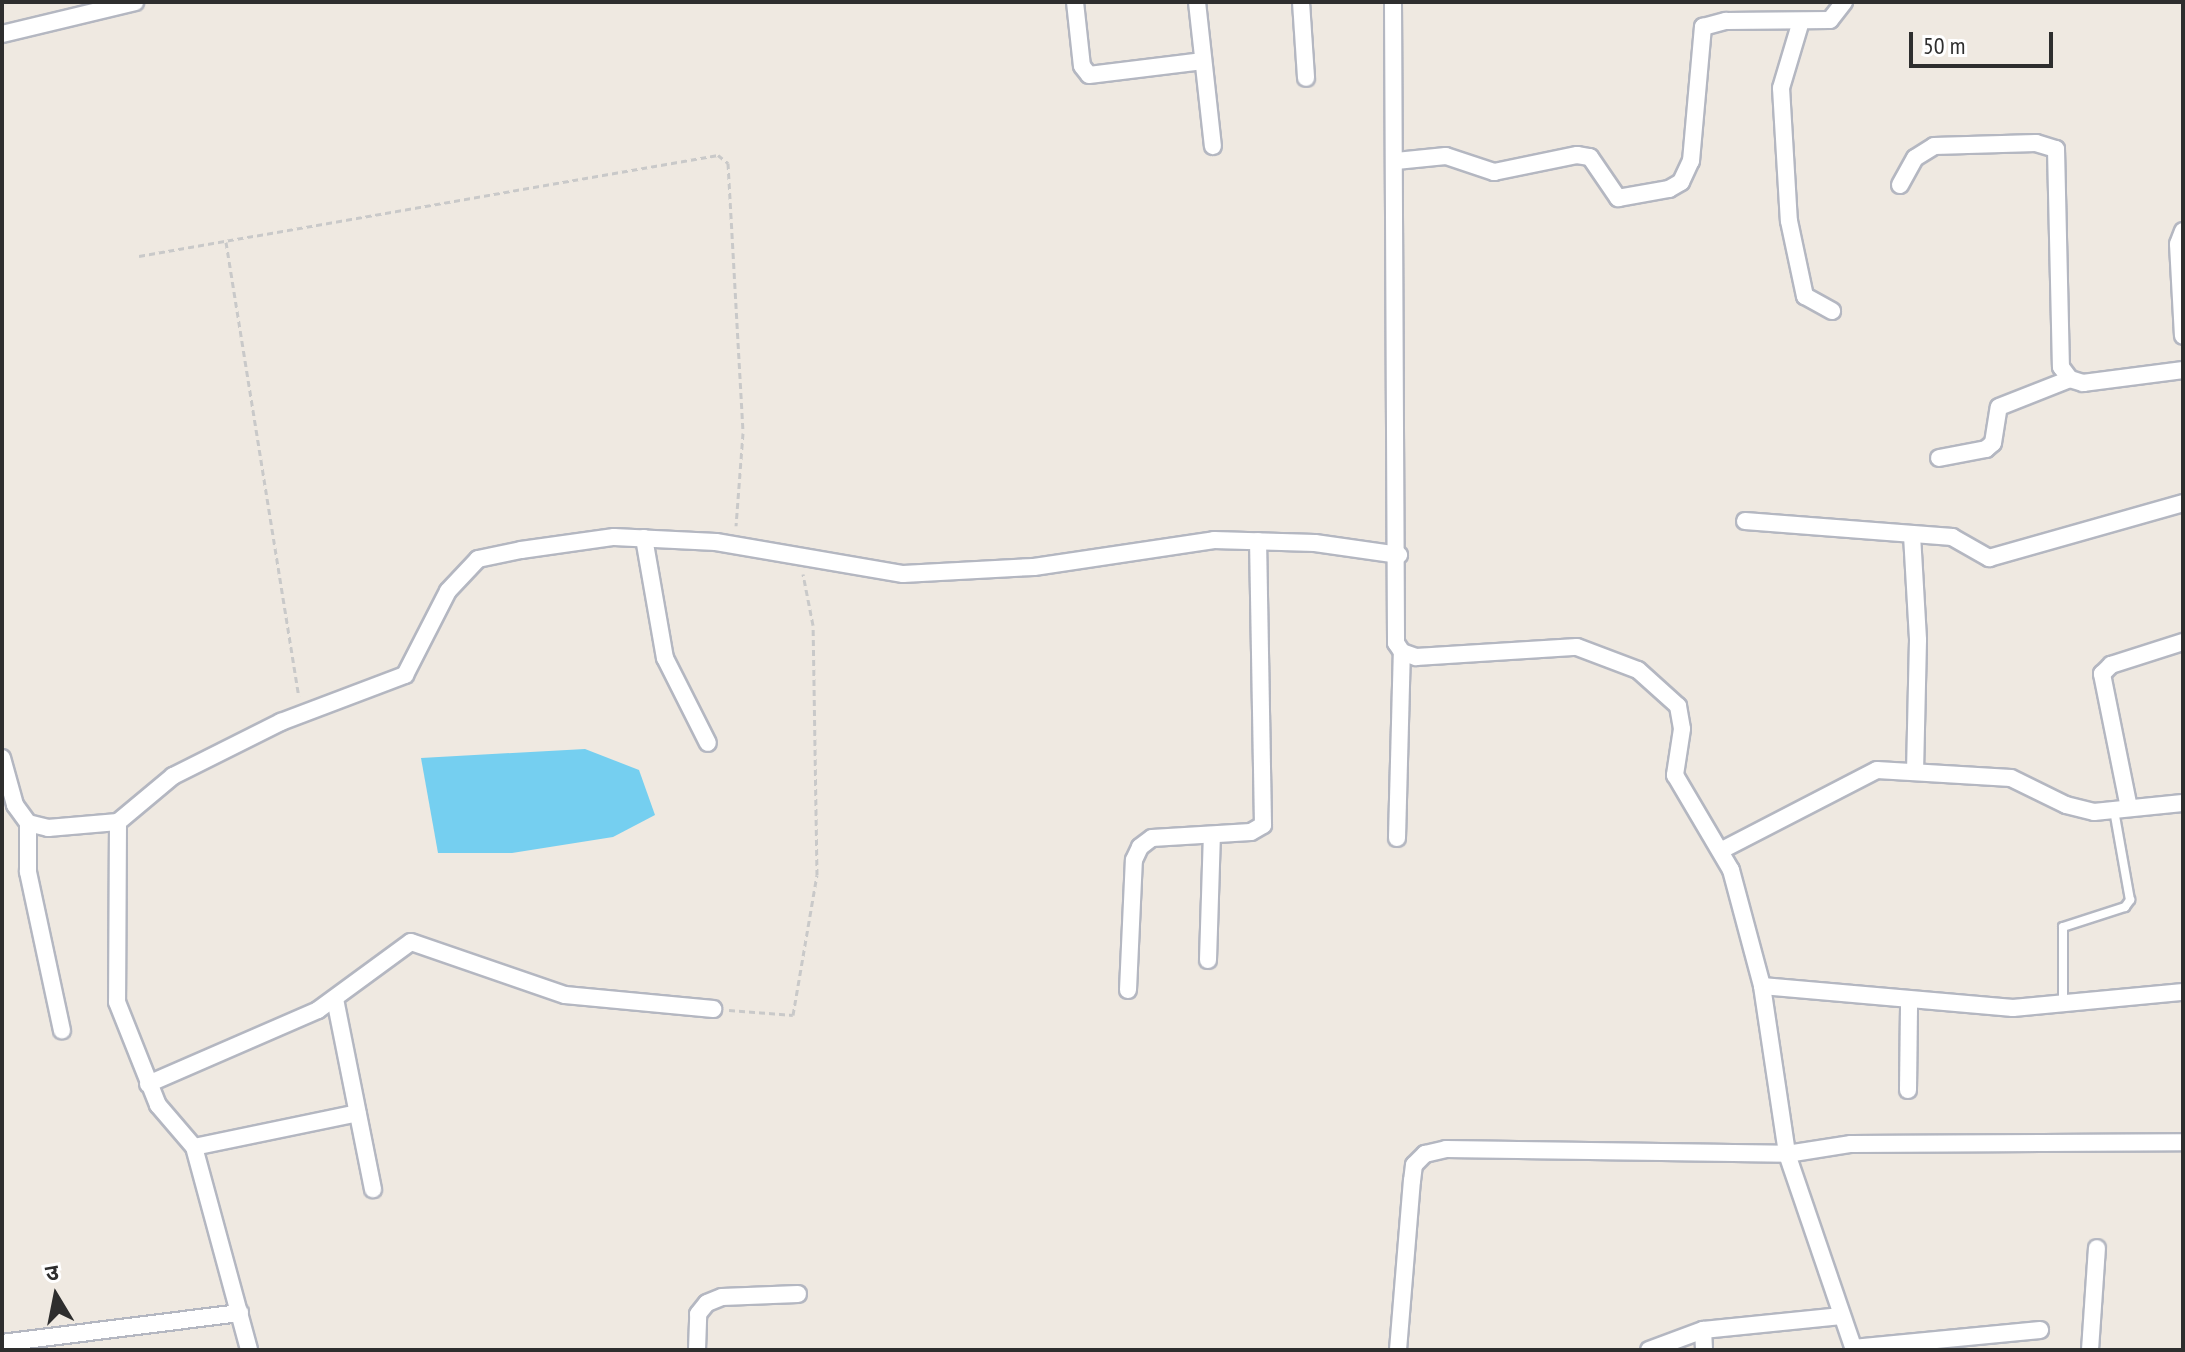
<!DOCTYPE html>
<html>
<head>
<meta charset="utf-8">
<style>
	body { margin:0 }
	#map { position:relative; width:2185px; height:1352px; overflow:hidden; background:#efe9e1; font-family:"PT Sans Narrow","Noto Sans Devanagari",sans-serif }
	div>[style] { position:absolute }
	.water>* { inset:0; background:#75cff0 }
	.path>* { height:3px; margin-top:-1.5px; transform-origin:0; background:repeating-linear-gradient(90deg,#c9c9c9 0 6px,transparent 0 10px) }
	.roads { filter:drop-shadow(2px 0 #b4b7c1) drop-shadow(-2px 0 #b4b7c1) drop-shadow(0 2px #b4b7c1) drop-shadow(0 -2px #b4b7c1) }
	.service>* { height:8px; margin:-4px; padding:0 4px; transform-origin:4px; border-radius:4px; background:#fff }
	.minor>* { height:16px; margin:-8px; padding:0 8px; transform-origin:8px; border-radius:8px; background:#fff }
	span { translate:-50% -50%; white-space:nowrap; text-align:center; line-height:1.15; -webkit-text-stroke:6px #fff; paint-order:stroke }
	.frame { position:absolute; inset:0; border:4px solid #2e2e2e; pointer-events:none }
	.north { position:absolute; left:16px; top:1256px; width:80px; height:80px; -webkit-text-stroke:6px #fff; paint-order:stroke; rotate:350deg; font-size:22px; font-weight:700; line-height:32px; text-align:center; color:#2e2e2e }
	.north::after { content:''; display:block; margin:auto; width:28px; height:36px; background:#2e2e2e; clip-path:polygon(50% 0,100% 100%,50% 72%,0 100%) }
	.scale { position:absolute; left:1909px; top:32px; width:144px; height:36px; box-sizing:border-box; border:4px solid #2e2e2e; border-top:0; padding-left:10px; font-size:24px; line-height:28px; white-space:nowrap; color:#2e2e2e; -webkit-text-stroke:6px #fff; paint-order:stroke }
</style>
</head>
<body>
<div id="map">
	<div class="water">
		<i style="clip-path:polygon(585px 749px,639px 770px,655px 815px,613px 837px,512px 853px,438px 853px,421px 758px)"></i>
	</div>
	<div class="path">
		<i style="left:226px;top:242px;width:460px;rotate:80.9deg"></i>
		<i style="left:139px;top:256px;width:588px;rotate:-9.9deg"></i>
		<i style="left:718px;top:155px;width:13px;rotate:39deg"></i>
		<i style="left:728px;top:163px;width:270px;rotate:86.8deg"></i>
		<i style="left:743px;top:433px;width:93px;rotate:94.3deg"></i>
		<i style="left:729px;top:1010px;width:64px;rotate:4.5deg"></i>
		<i style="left:793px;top:1015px;width:142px;rotate:-80.3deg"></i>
		<i style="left:817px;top:875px;width:250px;rotate:-90.9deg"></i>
		<i style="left:813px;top:625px;width:52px;rotate:-101.1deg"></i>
	</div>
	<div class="roads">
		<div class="service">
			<i style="left:2063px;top:1002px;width:75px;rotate:-90deg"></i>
			<i style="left:2063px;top:927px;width:65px;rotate:-17.9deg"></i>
			<i style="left:2125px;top:907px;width:9px;rotate:-54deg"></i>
			<i style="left:2130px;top:900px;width:91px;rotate:-100.1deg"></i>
		</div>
		<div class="minor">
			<i style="left:1075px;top:2px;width:64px;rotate:83.8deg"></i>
			<i style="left:1082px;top:66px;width:11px;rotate:52deg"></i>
			<i style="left:1089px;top:75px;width:115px;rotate:-7deg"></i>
			<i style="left:1197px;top:2px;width:145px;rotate:83.7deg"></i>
			<i style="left:1301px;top:2px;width:76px;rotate:86.2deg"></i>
			<i style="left:1393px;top:2px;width:641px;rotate:89.73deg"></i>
			<i style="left:1396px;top:643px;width:11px;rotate:56deg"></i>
			<i style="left:1402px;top:652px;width:15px;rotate:20deg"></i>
			<i style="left:1416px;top:657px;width:161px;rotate:-3.6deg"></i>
			<i style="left:1577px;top:647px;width:65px;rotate:20.7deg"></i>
			<i style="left:1638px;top:670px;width:54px;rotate:42deg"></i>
			<i style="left:1678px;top:706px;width:23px;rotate:80deg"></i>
			<i style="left:1682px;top:729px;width:47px;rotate:98.7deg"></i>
			<i style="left:1675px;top:775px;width:110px;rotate:59.5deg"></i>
			<i style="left:1731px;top:870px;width:120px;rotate:75deg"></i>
			<i style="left:1762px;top:986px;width:170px;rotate:81.5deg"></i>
			<i style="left:1787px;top:1154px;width:207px;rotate:71.1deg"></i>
			<i style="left:1801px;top:21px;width:70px;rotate:106.6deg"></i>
			<i style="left:1781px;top:88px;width:133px;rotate:86.6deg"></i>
			<i style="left:1789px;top:221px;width:77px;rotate:78deg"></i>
			<i style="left:1805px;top:296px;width:31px;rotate:29deg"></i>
			<i style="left:2px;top:34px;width:137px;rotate:-13.5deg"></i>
			<i style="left:1396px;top:161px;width:50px;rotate:-5.7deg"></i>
			<i style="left:1446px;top:156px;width:51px;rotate:18.4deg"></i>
			<i style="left:1494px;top:172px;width:85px;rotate:-11.6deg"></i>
			<i style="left:1577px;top:155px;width:13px;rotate:9deg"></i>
			<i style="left:1590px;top:157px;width:50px;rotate:55.7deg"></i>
			<i style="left:1618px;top:198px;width:52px;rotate:-10deg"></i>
			<i style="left:1669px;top:189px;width:14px;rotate:-30deg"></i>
			<i style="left:1681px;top:182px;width:23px;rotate:-65deg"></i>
			<i style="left:1691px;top:161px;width:135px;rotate:-84.9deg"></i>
			<i style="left:1703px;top:27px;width:24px;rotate:-15deg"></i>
			<i style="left:1726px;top:21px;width:104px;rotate:-0.6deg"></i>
			<i style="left:1830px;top:20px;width:23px;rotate:-52deg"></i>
			<i style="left:1900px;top:185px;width:31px;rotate:-61deg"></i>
			<i style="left:1915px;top:158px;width:22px;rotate:-32deg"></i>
			<i style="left:1934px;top:146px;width:102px;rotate:-1.7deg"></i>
			<i style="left:2036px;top:143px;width:21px;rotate:17deg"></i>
			<i style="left:2056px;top:149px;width:218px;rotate:88.7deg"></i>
			<i style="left:2061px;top:367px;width:15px;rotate:53deg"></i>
			<i style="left:2070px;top:379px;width:14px;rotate:17deg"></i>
			<i style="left:2083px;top:383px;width:101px;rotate:-7.4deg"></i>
			<i style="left:2183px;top:231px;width:14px;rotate:111deg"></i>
			<i style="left:2178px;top:244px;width:92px;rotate:86.9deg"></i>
			<i style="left:1939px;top:458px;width:48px;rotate:-10.8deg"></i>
			<i style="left:1986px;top:449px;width:9px;rotate:-41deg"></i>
			<i style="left:1993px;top:443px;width:36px;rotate:-81deg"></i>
			<i style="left:1999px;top:407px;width:76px;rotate:-21.5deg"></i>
			<i style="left:1745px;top:521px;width:208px;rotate:4.4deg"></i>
			<i style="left:1952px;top:537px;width:43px;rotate:29.6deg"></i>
			<i style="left:1989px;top:558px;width:202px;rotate:-15.8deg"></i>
			<i style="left:1912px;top:535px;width:105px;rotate:86.7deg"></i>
			<i style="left:1918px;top:640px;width:130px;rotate:91.3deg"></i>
			<i style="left:644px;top:538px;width:122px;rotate:80.1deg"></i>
			<i style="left:665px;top:658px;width:95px;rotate:63.2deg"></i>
			<i style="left:2px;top:758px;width:49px;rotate:74.5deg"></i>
			<i style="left:15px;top:805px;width:22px;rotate:54deg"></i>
			<i style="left:28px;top:823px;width:21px;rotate:14deg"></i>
			<i style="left:48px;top:828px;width:70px;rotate:-4.9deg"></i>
			<i style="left:118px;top:822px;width:72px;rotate:-39.9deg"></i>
			<i style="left:173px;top:776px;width:121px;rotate:-26.6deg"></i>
			<i style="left:281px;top:722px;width:133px;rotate:-20.8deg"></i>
			<i style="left:405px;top:675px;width:94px;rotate:-62.9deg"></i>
			<i style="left:448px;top:591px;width:44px;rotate:-46.8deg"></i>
			<i style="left:478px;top:559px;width:44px;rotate:-11.8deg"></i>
			<i style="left:521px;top:550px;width:94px;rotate:-8deg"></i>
			<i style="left:614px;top:537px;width:102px;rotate:2.8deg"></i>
			<i style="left:716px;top:542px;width:190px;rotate:9.7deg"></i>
			<i style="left:903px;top:574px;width:131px;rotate:-3.1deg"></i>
			<i style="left:1034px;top:567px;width:182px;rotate:-8.5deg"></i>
			<i style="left:1214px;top:540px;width:101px;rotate:1.7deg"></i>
			<i style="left:1315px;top:543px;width:85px;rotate:8.1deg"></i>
			<i style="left:2129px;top:808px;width:137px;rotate:-101.4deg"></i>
			<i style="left:2102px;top:674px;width:13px;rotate:-45deg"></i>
			<i style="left:2111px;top:665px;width:76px;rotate:-17.7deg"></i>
			<i style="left:118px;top:822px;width:180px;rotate:90.3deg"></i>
			<i style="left:117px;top:1002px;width:111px;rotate:68.3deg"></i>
			<i style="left:158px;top:1105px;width:55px;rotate:49.4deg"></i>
			<i style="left:194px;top:1147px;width:210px;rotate:74.8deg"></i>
			<i style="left:28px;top:823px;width:49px;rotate:90deg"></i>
			<i style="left:28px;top:872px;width:162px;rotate:77.9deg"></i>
			<i style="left:1397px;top:838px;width:186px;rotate:-88.5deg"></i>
			<i style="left:1722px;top:850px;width:174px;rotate:-27.3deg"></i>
			<i style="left:1877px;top:770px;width:134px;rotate:3.4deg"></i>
			<i style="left:2011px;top:778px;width:61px;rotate:26.1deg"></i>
			<i style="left:2066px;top:805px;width:29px;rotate:14deg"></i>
			<i style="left:2094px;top:812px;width:89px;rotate:-5.8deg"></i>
			<i style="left:1208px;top:960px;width:125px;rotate:-88.2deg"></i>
			<i style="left:1762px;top:986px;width:252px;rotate:5deg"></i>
			<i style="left:2013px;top:1008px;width:171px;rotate:-5.4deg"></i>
			<i style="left:1128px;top:990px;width:130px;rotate:-87.4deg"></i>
			<i style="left:1134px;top:860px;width:14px;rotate:-65deg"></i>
			<i style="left:1140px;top:847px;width:15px;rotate:-37deg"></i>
			<i style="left:1152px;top:838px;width:99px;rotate:-3.5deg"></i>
			<i style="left:1251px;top:832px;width:14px;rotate:-30deg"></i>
			<i style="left:1263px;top:825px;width:284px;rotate:-91deg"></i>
			<i style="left:335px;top:999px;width:194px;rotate:78.7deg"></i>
			<i style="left:148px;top:1084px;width:185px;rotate:-23.5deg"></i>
			<i style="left:318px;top:1010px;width:115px;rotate:-36.2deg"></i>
			<i style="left:411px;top:942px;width:163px;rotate:19deg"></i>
			<i style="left:565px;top:995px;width:149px;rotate:5.4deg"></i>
			<i style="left:1908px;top:1090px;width:88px;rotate:-89.3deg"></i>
			<i style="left:194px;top:1147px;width:167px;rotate:-11.7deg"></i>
			<i style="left:1703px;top:1330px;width:20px;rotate:87deg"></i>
			<i style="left:2px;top:1343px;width:240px;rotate:-7.2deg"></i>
			<i style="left:1853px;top:1348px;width:188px;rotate:-5.5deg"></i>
			<i style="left:697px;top:1350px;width:36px;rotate:-88deg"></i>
			<i style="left:698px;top:1314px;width:14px;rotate:-51deg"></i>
			<i style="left:707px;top:1303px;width:16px;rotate:-22deg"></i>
			<i style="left:722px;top:1297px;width:76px;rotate:-2.3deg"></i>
			<i style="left:1398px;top:1350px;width:170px;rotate:-85.3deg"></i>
			<i style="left:1412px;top:1181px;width:16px;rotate:-83deg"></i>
			<i style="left:1414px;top:1165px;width:16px;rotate:-45deg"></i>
			<i style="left:1425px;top:1154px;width:22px;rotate:-13deg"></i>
			<i style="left:1446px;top:1149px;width:341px;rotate:0.8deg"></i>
			<i style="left:1787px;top:1154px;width:65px;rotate:-8.9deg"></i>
			<i style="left:1851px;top:1144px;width:332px;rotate:-0.3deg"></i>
			<i style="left:1649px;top:1350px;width:58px;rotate:-20.3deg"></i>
			<i style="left:1703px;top:1330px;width:139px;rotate:-5.8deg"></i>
			<i style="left:2090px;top:1350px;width:102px;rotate:-86.1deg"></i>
		</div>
	</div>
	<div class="frame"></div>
	<div class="north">उ</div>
	<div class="scale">50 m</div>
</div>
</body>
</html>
